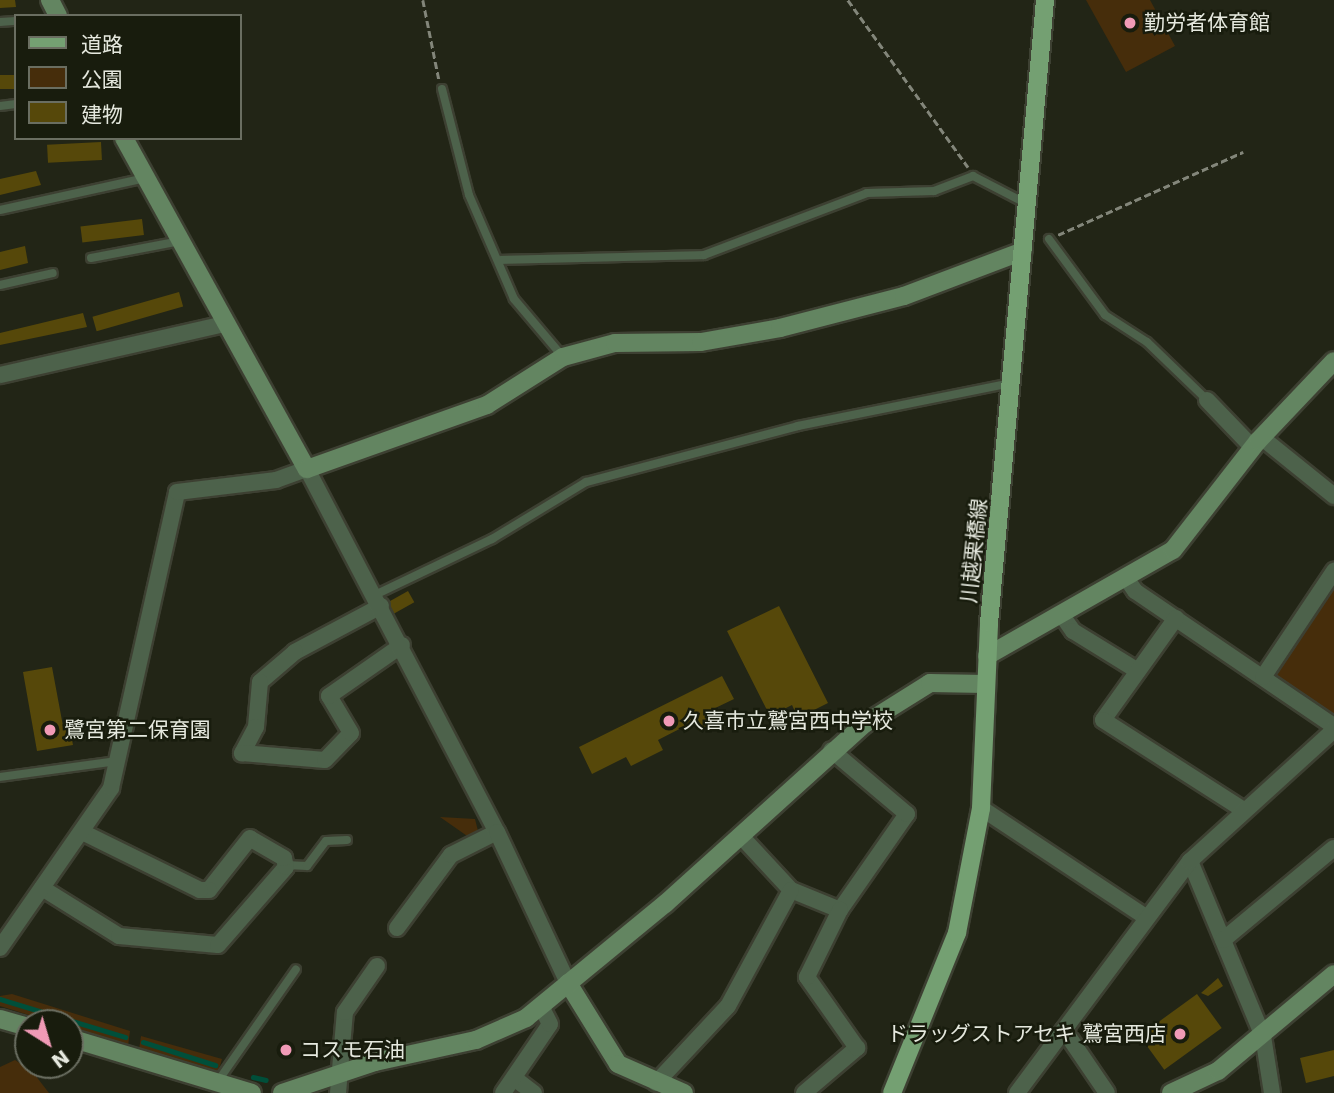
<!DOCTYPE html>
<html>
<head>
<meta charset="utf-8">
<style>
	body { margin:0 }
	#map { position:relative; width:1334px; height:1093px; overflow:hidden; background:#222516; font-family:"DejaVu Sans","Noto Sans JP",sans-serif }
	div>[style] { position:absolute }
	.green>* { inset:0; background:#462d0b }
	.stream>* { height:4.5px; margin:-2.25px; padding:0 2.25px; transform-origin:2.25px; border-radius:2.25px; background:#004f3a }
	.building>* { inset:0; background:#56480a; transform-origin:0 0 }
	.path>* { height:2.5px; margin-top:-1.25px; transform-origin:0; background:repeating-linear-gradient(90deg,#83867a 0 7px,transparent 0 10.5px) }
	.roads { filter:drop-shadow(2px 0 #3d4032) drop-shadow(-2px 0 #3d4032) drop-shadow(0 2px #3d4032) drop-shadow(0 -2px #3d4032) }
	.lane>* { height:8px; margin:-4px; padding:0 4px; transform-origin:4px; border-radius:4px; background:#4d624b }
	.street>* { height:16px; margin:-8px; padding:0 8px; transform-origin:8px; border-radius:8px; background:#4d624b }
	.secondary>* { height:18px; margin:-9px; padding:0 9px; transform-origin:9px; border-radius:9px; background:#638561 }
	.primary>* { height:18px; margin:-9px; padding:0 9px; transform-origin:9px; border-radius:9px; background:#74a072 }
	.dots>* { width:19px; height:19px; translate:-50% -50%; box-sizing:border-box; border:4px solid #181c0d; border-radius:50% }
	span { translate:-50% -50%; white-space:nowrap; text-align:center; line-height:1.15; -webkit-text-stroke:5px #181c0d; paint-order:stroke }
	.poi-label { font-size:21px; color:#e5e8de }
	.left { translate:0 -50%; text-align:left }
	.right { translate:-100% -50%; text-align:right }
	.street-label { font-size:21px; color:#e5e8de }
	.legend { position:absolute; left:14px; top:14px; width:228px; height:126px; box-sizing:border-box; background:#181c0d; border:2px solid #6a6e61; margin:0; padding:9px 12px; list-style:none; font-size:21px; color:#e5e8de }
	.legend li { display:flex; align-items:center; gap:14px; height:35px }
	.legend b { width:35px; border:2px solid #6a6e61 }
	.north { position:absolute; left:14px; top:1009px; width:70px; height:70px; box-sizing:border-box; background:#181c0d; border:2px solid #6a6e61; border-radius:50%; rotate:143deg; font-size:19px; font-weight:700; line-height:28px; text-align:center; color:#e5e8de }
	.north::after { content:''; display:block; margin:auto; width:24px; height:32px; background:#f09ab6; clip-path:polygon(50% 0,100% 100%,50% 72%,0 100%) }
</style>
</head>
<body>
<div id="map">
	<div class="green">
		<i style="clip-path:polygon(1086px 0,1150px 0,1175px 46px,1126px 72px)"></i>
		<i style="clip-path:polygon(1334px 585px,1334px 719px,1272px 675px)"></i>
		<i style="clip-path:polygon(440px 817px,475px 819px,479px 835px,470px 838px)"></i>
		<i style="clip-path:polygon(12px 994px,130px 1031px,128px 1046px,0 1006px,0 996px)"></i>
		<i style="clip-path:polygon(141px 1036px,222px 1059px,220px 1066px,216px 1073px,139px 1050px)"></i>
		<i style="clip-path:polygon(15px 1060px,32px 1071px,49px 1093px,0 1093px,0 1067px)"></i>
	</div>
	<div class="stream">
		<i style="left:0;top:999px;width:131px;rotate:16.9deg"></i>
		<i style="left:143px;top:1042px;width:76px;rotate:17.7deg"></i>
		<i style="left:253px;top:1077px;width:13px;rotate:13deg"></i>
	</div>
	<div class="building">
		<i style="clip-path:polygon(0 0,15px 0,16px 7px,0 8px)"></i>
		<i style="left:16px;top:75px;width:14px;height:16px;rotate:90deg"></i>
		<i style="left:101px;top:142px;width:18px;height:54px;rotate:87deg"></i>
		<i style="clip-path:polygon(36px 171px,41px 185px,0 195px,0 179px)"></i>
		<i style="left:142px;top:219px;width:16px;height:62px;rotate:83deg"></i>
		<i style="clip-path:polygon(25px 246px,28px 263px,0 270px,0 252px)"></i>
		<i style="left:179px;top:292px;width:15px;height:90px;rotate:74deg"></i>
		<i style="clip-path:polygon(83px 313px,87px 327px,0 345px,0 333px)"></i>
		<i style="left:408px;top:591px;width:13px;height:23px;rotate:61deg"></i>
		<i style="clip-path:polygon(779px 606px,828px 703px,798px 718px,792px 705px,770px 716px,727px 631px)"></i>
		<i style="clip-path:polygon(52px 667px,63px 726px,69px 725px,73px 745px,37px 751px,23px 672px)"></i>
		<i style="clip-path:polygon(722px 676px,734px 699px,707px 712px,713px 724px,699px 731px,695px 721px,658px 740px,663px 750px,631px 766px,626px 757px,592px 774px,579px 747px)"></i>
		<i style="clip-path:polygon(1218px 978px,1223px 986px,1208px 996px,1201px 993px)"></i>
		<i style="left:1197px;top:994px;width:42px;height:71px;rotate:54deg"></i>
		<i style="clip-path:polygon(1334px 1050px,1334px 1076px,1306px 1083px,1300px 1058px)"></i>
	</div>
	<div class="path">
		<i style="left:423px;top:0;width:81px;rotate:78.6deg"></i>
		<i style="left:848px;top:0;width:206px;rotate:54.3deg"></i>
		<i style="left:1058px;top:235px;width:203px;rotate:-24.2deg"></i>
	</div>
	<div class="roads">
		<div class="lane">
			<i style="left:0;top:22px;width:16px;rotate:-4deg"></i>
			<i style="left:442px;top:89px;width:109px;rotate:75.7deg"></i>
			<i style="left:469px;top:195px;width:113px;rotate:66.6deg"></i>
			<i style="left:514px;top:299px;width:76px;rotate:49.8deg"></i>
			<i style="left:0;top:106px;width:16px;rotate:-7deg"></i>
			<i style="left:0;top:210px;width:149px;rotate:-12.4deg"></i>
			<i style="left:1049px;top:239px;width:94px;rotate:53.6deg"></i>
			<i style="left:1105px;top:315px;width:50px;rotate:32.7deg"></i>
			<i style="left:1147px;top:342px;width:83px;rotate:44deg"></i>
			<i style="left:91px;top:258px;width:91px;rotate:-10.8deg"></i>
			<i style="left:501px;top:260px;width:203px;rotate:-1.4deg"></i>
			<i style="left:704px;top:255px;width:174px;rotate:-20.8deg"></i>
			<i style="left:867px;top:193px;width:67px;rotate:-1.7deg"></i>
			<i style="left:934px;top:191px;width:42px;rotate:-21deg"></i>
			<i style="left:973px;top:176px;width:61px;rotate:27.4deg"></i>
			<i style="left:0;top:285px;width:54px;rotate:-12.8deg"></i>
			<i style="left:375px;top:595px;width:130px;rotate:-25.6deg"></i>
			<i style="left:492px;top:539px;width:110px;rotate:-31.2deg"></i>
			<i style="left:586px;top:482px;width:219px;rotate:-14.8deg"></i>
			<i style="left:798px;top:426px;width:218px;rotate:-11.4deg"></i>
			<i style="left:0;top:777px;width:118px;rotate:-7.8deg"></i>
			<i style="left:286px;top:865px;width:21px;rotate:3deg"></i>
			<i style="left:307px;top:866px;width:31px;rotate:-53deg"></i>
			<i style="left:326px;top:841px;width:21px;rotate:-3deg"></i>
			<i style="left:218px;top:1081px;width:136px;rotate:-55.1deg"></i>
		</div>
		<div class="street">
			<i style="left:0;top:375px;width:230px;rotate:-12.8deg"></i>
			<i style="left:1207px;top:400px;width:66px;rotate:46.2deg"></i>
			<i style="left:1261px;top:437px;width:94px;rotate:38.9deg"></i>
			<i style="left:1126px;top:578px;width:16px;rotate:55deg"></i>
			<i style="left:1135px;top:591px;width:240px;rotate:34.2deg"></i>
			<i style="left:381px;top:606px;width:98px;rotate:151.9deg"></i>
			<i style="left:295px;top:652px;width:46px;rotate:139.4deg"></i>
			<i style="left:260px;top:682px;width:45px;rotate:95.1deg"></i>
			<i style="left:256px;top:727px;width:30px;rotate:118deg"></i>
			<i style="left:242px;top:753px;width:83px;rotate:4.8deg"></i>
			<i style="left:325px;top:760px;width:37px;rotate:-46deg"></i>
			<i style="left:351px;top:733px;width:43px;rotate:-120.7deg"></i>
			<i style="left:329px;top:696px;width:89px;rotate:-34.9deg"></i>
			<i style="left:1061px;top:614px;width:21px;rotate:55deg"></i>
			<i style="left:1073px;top:631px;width:76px;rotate:31.6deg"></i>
			<i style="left:1176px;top:618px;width:125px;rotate:125.6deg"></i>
			<i style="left:1103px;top:720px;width:165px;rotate:32.6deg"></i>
			<i style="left:1263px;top:677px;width:128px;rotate:-56.2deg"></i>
			<i style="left:981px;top:808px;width:196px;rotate:33.5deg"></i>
			<i style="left:740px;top:835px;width:75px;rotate:47.2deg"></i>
			<i style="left:791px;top:890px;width:53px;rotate:22.2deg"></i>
			<i style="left:840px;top:910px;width:117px;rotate:-55.1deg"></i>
			<i style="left:907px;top:814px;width:99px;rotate:-139.9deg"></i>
			<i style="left:1190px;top:861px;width:190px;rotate:67.4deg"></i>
			<i style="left:1263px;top:1036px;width:58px;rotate:81deg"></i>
			<i style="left:42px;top:888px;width:91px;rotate:31.9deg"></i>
			<i style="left:119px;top:936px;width:99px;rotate:5.2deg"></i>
			<i style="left:218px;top:945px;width:103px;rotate:-48.9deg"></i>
			<i style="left:286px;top:867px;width:9px;rotate:-103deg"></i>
			<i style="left:284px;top:858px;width:39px;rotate:-150deg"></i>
			<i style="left:250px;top:838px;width:66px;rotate:128.3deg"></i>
			<i style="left:209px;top:890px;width:9px;rotate:180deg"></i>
			<i style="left:200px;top:890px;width:131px;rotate:-153.8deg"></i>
			<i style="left:397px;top:928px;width:91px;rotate:-53.5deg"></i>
			<i style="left:451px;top:855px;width:51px;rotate:-26.6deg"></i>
			<i style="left:1223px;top:940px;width:144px;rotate:-39.7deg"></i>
			<i style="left:0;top:948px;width:195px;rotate:-55.2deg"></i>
			<i style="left:111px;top:788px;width:303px;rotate:-77.4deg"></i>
			<i style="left:177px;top:492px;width:100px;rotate:-6.9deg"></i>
			<i style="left:276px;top:480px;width:33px;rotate:-20deg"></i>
			<i style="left:307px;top:469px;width:410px;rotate:62.4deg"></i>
			<i style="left:497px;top:832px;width:167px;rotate:64.8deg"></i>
			<i style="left:1064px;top:1030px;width:76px;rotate:55.7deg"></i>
			<i style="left:514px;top:1078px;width:25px;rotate:37deg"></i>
			<i style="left:656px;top:1083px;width:105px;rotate:-46.9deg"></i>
			<i style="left:728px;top:1006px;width:132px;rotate:-61.5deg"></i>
			<i style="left:338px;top:1093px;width:81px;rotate:-85.1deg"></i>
			<i style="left:345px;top:1012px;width:56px;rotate:-55.2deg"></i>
			<i style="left:503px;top:1093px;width:83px;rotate:-55.7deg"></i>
			<i style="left:550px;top:1024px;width:20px;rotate:-117deg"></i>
			<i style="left:804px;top:1093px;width:70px;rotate:-40.3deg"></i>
			<i style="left:857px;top:1048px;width:87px;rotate:-125.2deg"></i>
			<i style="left:807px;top:977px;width:75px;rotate:-63.8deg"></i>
			<i style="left:1017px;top:1093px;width:289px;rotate:-53.3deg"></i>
			<i style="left:1190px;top:861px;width:195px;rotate:-42.3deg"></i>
		</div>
		<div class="secondary">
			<i style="left:50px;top:0;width:18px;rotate:63deg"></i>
			<i style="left:124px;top:138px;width:378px;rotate:61.1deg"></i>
			<i style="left:307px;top:469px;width:191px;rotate:-19.6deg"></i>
			<i style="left:487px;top:405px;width:90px;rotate:-32.3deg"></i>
			<i style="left:563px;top:357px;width:54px;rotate:-15.1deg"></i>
			<i style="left:615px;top:343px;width:86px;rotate:-0.7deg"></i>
			<i style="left:701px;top:342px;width:80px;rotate:-10deg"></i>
			<i style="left:780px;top:328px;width:128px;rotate:-14.5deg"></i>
			<i style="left:904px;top:296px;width:127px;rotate:-20.7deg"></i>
			<i style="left:987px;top:656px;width:214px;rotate:-29.7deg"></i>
			<i style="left:1173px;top:550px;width:138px;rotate:-52.1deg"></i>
			<i style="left:1258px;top:441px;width:110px;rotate:-46.5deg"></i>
			<i style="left:568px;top:983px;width:95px;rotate:58.3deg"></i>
			<i style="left:618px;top:1064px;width:72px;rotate:23.7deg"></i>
			<i style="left:0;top:1019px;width:29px;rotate:16deg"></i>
			<i style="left:70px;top:1038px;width:190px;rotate:16.8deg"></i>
			<i style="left:282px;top:1093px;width:98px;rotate:-18.4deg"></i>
			<i style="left:375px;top:1062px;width:103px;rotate:-12.3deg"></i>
			<i style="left:476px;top:1040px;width:55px;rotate:-23.7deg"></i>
			<i style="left:526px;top:1018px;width:180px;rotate:-39.4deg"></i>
			<i style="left:665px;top:904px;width:267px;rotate:-42.1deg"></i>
			<i style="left:863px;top:725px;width:79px;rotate:-32.1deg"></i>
			<i style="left:930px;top:683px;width:55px;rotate:1deg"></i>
			<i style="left:1171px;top:1093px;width:52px;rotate:-25.1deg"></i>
			<i style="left:1218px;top:1071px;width:151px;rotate:-39.9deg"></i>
		</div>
		<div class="primary">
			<i style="left:892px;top:1093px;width:173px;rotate:-67.9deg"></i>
			<i style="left:957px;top:933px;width:127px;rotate:-79.1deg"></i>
			<i style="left:981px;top:808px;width:185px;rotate:-87.5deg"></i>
			<i style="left:989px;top:623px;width:626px;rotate:-84.86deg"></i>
		</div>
	</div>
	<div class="dots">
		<i style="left:1130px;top:23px;background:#f09ab6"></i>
		<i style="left:669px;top:721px;background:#f09ab6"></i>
		<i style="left:50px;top:730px;background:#f09ab6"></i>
		<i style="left:1180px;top:1034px;background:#f09ab6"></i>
		<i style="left:286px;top:1050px;background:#f09ab6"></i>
	</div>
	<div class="poi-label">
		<span class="left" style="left:1144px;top:23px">勤労者体育館</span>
		<span class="left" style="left:683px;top:721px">久喜市立鷲宮西中学校</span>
		<span class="left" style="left:64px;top:730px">鷺宮第二保育園</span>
		<span class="right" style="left:1166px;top:1034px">ドラッグストアセキ 鷲宮西店</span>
		<span class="left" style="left:300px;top:1050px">コスモ石油</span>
	</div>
	<div class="street-label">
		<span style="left:974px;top:551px;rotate:-84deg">川越栗橋線</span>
	</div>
	<ul class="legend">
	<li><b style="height:9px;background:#74a072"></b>道路</li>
	<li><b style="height:19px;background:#462d0b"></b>公園</li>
	<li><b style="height:19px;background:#56480a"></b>建物</li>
	</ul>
	<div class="north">N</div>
</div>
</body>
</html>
